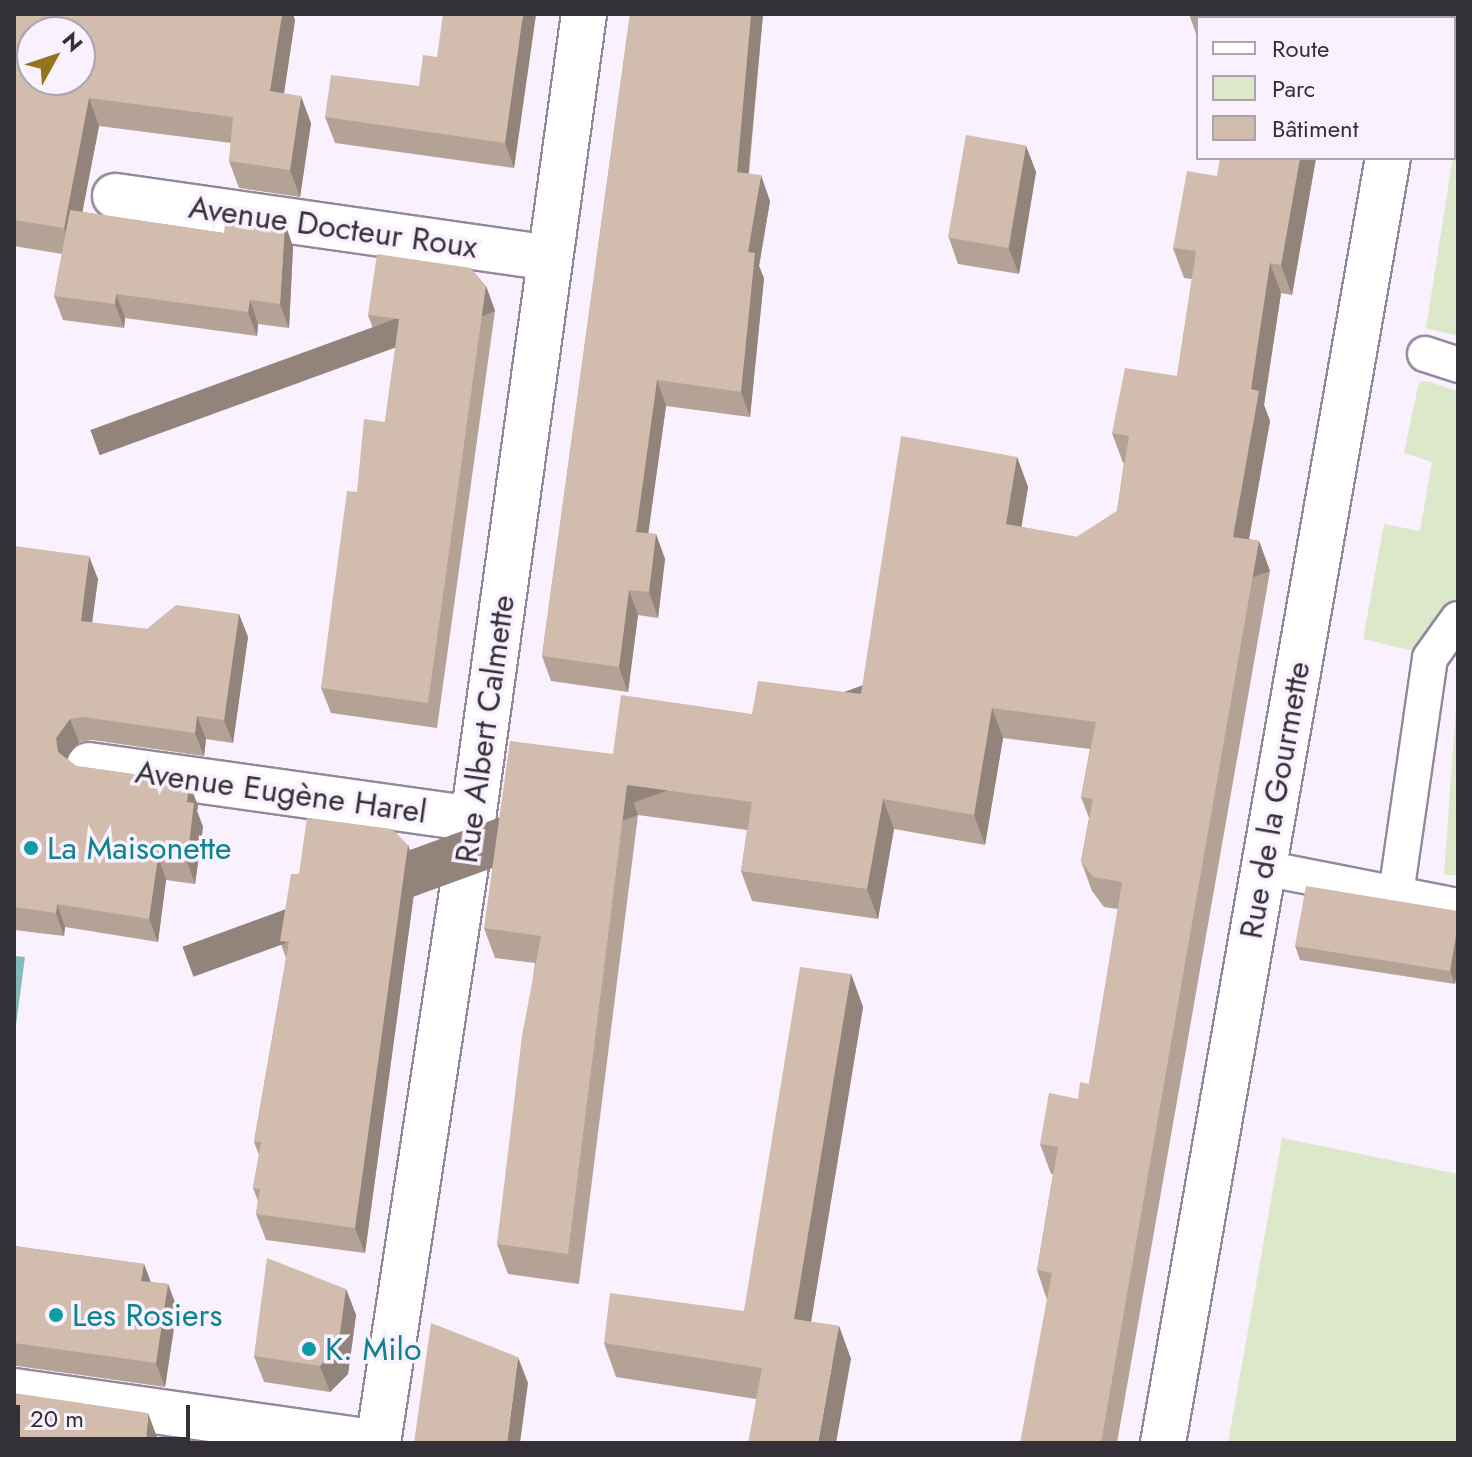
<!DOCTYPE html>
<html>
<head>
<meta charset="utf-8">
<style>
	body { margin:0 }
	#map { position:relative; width:1472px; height:1457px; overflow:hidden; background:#f9f1fe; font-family:Jost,sans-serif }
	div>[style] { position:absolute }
	.green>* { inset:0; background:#dce8c9 }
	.water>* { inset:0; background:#85baba }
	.roads { filter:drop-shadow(2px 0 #94889b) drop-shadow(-2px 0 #94889b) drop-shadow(0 2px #94889b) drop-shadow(0 -2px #94889b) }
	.lane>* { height:34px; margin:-17px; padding:0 17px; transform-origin:17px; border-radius:17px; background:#fff }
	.street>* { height:44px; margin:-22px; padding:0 22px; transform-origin:22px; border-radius:22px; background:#fff }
	.wall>* { inset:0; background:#b4a296 }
	.shaded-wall>* { inset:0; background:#92847a; transform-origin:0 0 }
	.building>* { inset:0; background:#d1bcae; transform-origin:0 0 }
	.dots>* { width:22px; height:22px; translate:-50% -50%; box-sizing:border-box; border:4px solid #f9f1fe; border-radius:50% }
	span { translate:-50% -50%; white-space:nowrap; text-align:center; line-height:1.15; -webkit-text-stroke:7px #f9f1fe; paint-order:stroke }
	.street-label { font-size:32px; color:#343038 }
	.culture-label { font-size:32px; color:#0d838f }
	.left { translate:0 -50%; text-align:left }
	.frame { position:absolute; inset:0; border:16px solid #343038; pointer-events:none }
	.legend { position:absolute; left:1196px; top:16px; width:260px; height:144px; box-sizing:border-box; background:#f9f1fe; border:2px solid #aaa4af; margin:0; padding:10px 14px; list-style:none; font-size:24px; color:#343038 }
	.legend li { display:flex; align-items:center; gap:16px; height:40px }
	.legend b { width:40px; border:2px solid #aaa4af }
	.north { position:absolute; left:16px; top:16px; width:80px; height:80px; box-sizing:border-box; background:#f9f1fe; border:2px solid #aaa4af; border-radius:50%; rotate:50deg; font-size:22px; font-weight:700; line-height:32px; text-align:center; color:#343038 }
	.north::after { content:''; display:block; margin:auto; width:28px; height:36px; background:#96741d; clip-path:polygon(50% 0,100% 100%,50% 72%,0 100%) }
	.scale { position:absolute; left:16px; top:1405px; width:174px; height:36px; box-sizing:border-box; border:4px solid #343038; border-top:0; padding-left:10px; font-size:24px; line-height:28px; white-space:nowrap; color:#343038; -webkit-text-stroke:6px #f9f1fe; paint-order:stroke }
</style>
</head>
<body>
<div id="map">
	<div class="green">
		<i style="clip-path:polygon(1458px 125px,1458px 336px,1426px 328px)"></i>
		<i style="clip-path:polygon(1426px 381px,1458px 391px,1458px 598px,1436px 619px,1422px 653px,1363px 639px,1384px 524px,1420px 531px,1432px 462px,1404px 453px,1419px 382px)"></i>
		<i style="clip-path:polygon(1458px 679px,1458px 876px,1444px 874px)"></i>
		<i style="clip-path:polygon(1282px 1138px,1458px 1174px,1458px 1443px,1228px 1443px)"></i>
	</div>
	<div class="water">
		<i style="clip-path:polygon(14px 956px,25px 957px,14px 1040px)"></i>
	</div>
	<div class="roads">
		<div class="lane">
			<i style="left:1425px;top:354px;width:35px;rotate:18deg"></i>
			<i style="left:1264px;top:868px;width:198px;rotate:11.1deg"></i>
			<i style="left:1396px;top:894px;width:238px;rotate:-81.8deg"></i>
			<i style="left:1430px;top:658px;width:48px;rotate:-54.3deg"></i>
		</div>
		<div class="street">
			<i style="left:1412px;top:18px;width:4px;rotate:-76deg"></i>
			<i style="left:115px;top:196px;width:439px;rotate:8.1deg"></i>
			<i style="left:89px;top:765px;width:388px;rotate:8deg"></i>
			<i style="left:14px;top:1391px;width:368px;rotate:8.1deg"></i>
			<i style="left:378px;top:1443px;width:631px;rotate:-81.34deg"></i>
			<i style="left:473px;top:819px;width:813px;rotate:-82.15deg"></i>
			<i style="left:1163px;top:1443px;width:1305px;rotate:-80.07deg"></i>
		</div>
	</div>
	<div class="wall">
		<i style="clip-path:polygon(14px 14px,295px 20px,284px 93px,311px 123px,300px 197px,239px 188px,229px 161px,231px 143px,99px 126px,82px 212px,224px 233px,285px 223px,293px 247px,289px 328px,258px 324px,257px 336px,125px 318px,124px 328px,63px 320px,54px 296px,62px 254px,14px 246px)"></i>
		<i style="clip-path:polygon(536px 14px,514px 168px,335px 143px,325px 117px,419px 86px,437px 57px)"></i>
		<i style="clip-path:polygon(630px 14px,763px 14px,749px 174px,770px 201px,759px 266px,764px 278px,750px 417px,666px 406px,648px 533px,656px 534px,665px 559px,658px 618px,638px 615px,628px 692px,551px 681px,542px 656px)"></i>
		<i style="clip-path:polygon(1189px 14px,1255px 14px,1254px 16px,1266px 18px,1198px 18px,1198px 35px,1196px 34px)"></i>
		<i style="clip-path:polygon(1026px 146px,1036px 172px,1019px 274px,958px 264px,949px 238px)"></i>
		<i style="clip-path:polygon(1316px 158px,1292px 295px,1281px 293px,1264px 405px,1270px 421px,1249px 539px,1259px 541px,1270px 571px,1117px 1443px,1021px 1443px,1047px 1300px,1037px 1270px,1053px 1174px,1051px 1174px,1040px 1144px,1078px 1099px,1089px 1084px,1118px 909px,1104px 907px,1092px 891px,1081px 861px,1089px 818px,1081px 797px,1090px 749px,1003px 738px,985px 845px,894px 829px,878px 919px,752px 901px,741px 871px,747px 830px,638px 815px,579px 1284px,508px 1274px,497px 1244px,535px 963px,495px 958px,484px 928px,613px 754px,752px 714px,861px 694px,1017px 457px,1028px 487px,1021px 527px,1077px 537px,1117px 511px,1124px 463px,1123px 463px,1112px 433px,1177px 376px,1192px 279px,1184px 278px,1173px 248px,1217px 176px)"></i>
		<i style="clip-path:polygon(486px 286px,495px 311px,437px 728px,331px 713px,321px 688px,357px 492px,385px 422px,396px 343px,377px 340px,368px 315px)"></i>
		<i style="clip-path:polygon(14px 546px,98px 579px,92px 623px,147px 629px,239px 614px,248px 637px,233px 743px,206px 739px,204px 756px,92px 740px,79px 742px,66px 758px,76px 766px,189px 782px,198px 806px,197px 811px,203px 827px,195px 884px,166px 880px,158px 942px,65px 927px,64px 936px,14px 930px)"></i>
		<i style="clip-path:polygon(408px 845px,417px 871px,365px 1253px,266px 1240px,256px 1214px,258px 1201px,253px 1188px,259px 1155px,254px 1142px,286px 958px,280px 941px,299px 874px)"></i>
		<i style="clip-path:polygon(1458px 911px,1458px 966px,1455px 984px,1300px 960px,1295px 946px)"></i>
		<i style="clip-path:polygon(851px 974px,863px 1007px,811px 1322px,839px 1326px,851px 1359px,756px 1399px,616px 1377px,604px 1343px,744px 1311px)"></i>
		<i style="clip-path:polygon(14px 1246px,144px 1264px,151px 1282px,168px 1284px,177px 1308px,165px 1387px,17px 1366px,14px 1367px)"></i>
		<i style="clip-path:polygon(346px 1289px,356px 1315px,348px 1374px,330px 1392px,264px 1382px,254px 1356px)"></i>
	</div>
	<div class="shaded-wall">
		<i style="clip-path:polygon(282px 14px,293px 14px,295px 20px,280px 119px,270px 91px)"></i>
		<i style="clip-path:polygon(523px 14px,536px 14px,514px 168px,505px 143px)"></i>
		<i style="clip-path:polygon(751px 14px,763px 14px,746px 197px,737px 172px)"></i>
		<i style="clip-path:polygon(301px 96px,311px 123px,300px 197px,290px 170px)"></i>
		<i style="clip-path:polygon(89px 98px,99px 126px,74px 256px,64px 228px)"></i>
		<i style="clip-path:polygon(1026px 146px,1036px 172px,1019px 274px,1009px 249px)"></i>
		<i style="clip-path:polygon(1300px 158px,1316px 158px,1292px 295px,1281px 265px)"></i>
		<i style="clip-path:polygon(761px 175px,770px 201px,759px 266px,764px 278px,750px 417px,741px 392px,748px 252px)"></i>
		<i style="clip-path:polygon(285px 223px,293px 247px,289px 328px,280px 304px)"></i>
		<i style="clip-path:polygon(1270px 263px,1281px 293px,1264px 405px,1270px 421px,1244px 567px,1233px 537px,1251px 389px)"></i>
		<i style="left:486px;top:286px;width:27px;height:421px;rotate:70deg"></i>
		<i style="clip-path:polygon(116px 294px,125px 318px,124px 328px,115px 304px)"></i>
		<i style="clip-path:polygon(250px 300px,258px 324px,257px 336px,248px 312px)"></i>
		<i style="clip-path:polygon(657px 380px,666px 406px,645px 557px,636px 532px)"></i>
		<i style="clip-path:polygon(1017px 457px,1028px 487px,1017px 554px,1006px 524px)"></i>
		<i style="clip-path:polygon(656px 534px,665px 559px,658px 618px,649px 592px)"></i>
		<i style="left:1259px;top:541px;width:32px;height:916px;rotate:70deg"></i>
		<i style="clip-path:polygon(89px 556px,98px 579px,89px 645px,81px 621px)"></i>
		<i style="clip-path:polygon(629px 590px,638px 615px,628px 692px,619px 667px)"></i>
		<i style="clip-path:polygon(239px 614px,248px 637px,233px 743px,224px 720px)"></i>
		<i style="clip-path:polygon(992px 708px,1003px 738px,985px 845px,974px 815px)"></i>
		<i style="clip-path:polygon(197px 716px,206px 739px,204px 756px,195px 733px)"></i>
		<i style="clip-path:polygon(70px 719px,79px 742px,64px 761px,58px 752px,56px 738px)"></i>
		<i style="clip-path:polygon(189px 782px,198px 806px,197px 811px,203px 827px,195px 884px,187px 861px,187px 802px)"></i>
		<i style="left:627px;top:785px;width:32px;height:473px;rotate:70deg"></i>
		<i style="clip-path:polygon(883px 799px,894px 829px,878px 919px,867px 889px)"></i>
		<i style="clip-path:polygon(408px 845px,417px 871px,365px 1253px,355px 1228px)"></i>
		<i style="clip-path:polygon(158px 857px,166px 880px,158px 942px,149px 919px)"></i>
		<i style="clip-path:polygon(57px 904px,65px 927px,64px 936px,56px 913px)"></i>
		<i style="clip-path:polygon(1458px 923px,1458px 966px,1455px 984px,1450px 971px)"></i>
		<i style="clip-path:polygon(851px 974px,863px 1007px,806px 1352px,794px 1319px)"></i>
		<i style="clip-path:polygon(144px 1264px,153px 1289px,141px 1281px)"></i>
		<i style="clip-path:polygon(168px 1284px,177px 1308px,165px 1387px,156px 1363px)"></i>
		<i style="clip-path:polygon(346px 1289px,356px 1315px,348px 1374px,330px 1392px,320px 1366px)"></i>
		<i style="clip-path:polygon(839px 1326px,851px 1359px,836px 1443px,818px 1443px)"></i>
		<i style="clip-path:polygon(518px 1357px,528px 1383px,520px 1443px,507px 1443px)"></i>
		<i style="clip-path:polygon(148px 1413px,157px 1437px,157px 1443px,146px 1443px)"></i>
	</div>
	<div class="building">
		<i style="clip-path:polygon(evenodd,14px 14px,282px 14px,270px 91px,301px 96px,290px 170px,229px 161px,233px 117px,89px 98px,64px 228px,14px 220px,14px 14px,32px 32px,80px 32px,80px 80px,32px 80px,32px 32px)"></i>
		<i style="clip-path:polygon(443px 14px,523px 14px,505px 143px,325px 117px,331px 75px,419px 86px,423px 55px,437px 57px)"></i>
		<i style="clip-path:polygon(630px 14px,751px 14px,737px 172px,761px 175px,748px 252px,755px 253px,741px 392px,657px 380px,636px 532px,656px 534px,649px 592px,629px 590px,619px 667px,542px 656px)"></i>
		<i style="clip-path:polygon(1212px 14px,1241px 14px,1240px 18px)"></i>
		<i style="clip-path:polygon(1243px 14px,1266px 18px,1243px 18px)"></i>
		<i style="left:966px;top:135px;width:61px;height:104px;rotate:10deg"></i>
		<i style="clip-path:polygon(1220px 158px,1300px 158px,1281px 265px,1270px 263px,1251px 389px,1259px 391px,1233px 537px,1259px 541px,1101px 1443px,1020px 1443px,1052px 1273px,1037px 1270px,1058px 1147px,1040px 1144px,1049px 1093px,1078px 1099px,1080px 1082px,1089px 1084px,1122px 882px,1093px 877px,1081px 861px,1093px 799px,1081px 797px,1096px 722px,992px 708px,974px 815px,883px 799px,867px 889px,741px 871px,752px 802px,627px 785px,568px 1254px,497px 1244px,522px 1036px,541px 936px,484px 928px,510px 741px,613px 754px,621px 695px,752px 714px,758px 681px,861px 694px,901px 436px,1017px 457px,1006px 524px,1077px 537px,1117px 511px,1129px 436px,1112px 433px,1125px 368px,1177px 376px,1196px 251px,1173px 248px,1187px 171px,1217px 176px)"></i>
		<i style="clip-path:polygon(70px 210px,224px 233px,226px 215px,285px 223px,280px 304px,250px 300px,248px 312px,116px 294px,115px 304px,54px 296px)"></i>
		<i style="clip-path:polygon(377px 254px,471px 268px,486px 286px,428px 703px,321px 688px,347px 491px,357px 492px,364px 419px,385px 422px,399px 319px,368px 315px)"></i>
		<i style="clip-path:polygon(14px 546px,89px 556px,81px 621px,147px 629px,176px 605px,239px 614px,224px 720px,197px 716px,195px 733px,83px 717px,70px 719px,56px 738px,58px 752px,76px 766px,189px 782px,187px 802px,194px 803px,187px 861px,158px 857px,149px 919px,57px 904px,56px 913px,14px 907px)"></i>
		<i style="clip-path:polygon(307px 818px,392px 829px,408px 845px,355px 1228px,256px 1214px,260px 1189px,253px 1188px,261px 1142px,254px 1142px,289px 942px,280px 941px,291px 874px,299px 874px)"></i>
		<i style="clip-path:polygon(1306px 886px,1458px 911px,1458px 923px,1450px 971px,1295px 946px)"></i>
		<i style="clip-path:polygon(800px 967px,851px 974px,794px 1319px,839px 1326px,818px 1443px,748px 1443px,762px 1368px,604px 1343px,610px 1293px,744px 1311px)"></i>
		<i style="clip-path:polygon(14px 1246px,144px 1264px,141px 1281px,168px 1284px,156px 1363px,14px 1343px)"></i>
		<i style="clip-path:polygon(267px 1258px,346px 1289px,338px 1348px,320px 1366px,254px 1356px)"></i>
		<i style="clip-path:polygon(431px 1323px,518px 1357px,507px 1443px,414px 1443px)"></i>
		<i style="clip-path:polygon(14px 1393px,148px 1413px,146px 1443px,14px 1443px)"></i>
	</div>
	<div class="dots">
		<i style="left:31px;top:848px;background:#0f9aa8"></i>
		<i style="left:56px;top:1315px;background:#0f9aa8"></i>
		<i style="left:309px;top:1349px;background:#0f9aa8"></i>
	</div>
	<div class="street-label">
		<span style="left:333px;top:227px;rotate:8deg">Avenue Docteur Roux</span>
		<span style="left:485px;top:729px;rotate:-82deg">Rue Albert Calmette</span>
		<span style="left:281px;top:792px;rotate:8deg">Avenue Eugène Harel</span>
		<span style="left:1275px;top:800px;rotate:-80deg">Rue de la Gourmette</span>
	</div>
	<div class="culture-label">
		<span class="left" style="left:47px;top:848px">La Maisonette</span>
		<span class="left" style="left:72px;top:1315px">Les Rosiers</span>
		<span class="left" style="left:325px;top:1349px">K. Milo</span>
	</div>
	<div class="frame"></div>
	<ul class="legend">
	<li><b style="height:10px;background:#fff"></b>Route</li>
	<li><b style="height:22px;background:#dce8c9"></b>Parc</li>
	<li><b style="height:22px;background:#d1bcae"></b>Bâtiment</li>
	</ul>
	<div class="north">N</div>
	<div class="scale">20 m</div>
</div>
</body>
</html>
